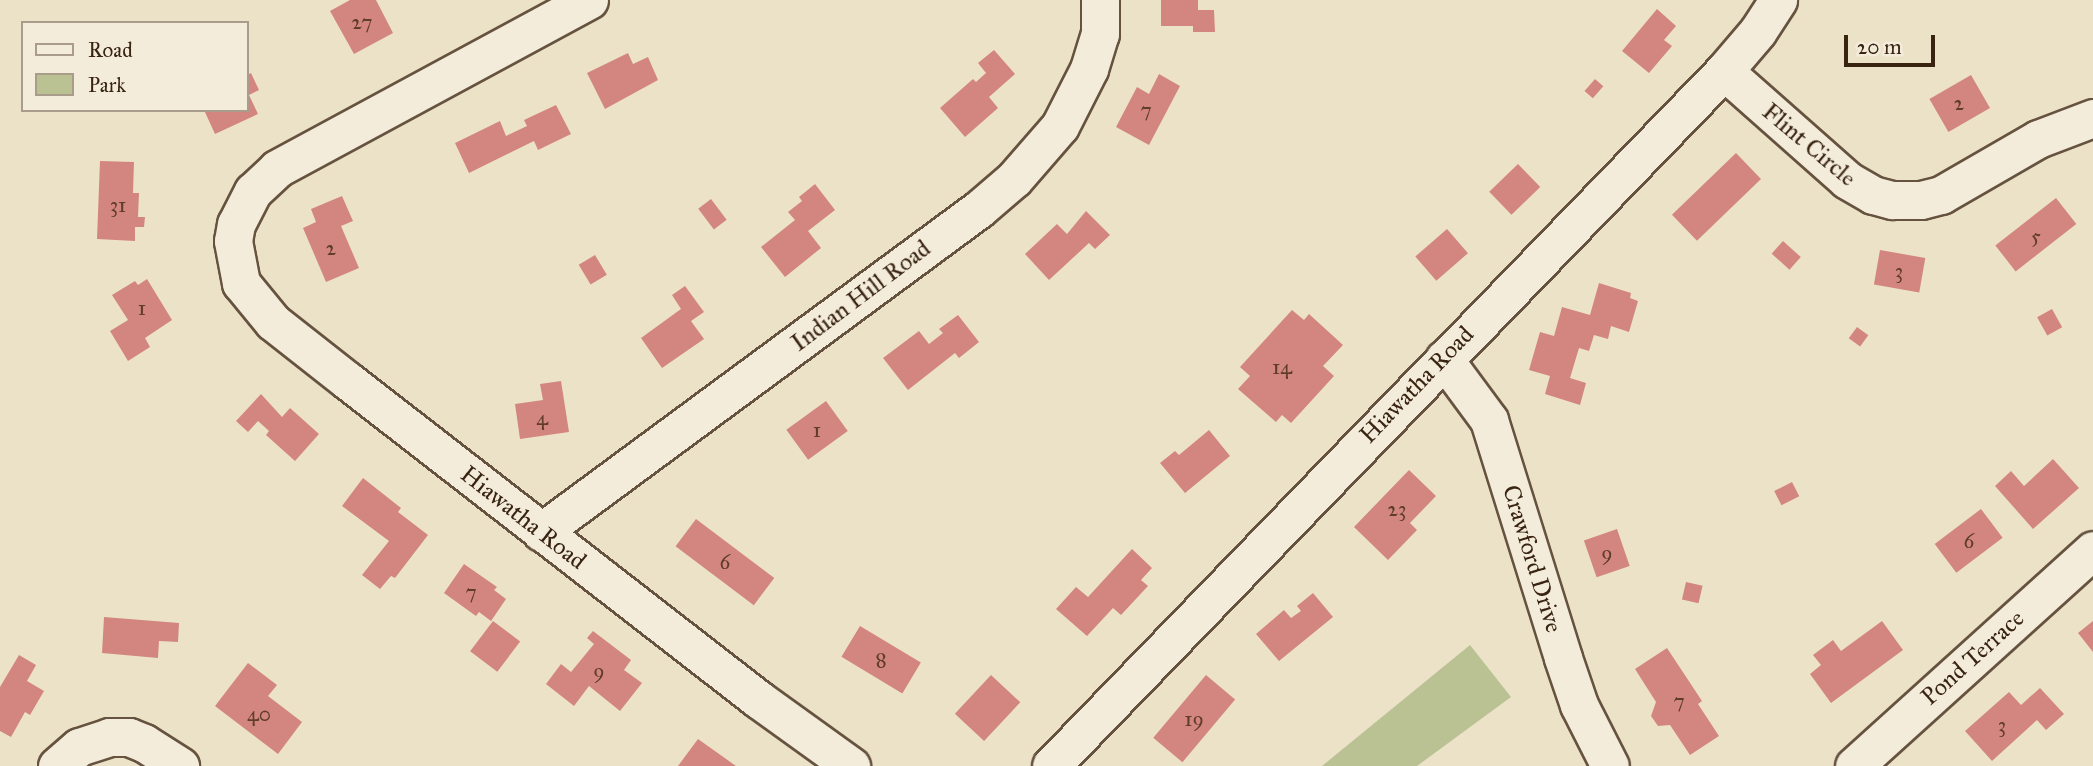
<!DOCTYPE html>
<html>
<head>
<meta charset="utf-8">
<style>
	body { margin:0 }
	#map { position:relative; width:2093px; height:766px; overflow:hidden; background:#ece2c8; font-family:"IM FELL Great Primer",serif }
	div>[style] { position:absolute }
	.green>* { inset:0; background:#bac294 }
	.building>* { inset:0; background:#d3867f; transform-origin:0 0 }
	.roads { filter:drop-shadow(2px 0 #66533f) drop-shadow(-2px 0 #66533f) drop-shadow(0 2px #66533f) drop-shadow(0 -2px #66533f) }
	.minor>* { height:37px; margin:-18.5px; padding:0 18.5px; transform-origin:18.5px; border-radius:18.5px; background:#f3ecdb }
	span { translate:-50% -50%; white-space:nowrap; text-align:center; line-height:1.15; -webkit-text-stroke:5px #f3ecdb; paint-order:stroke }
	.number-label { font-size:21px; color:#603c2c }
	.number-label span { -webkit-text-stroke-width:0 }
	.street-label { font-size:24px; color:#392311 }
	.legend { position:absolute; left:21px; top:21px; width:228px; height:91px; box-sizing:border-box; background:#f3ecdb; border:2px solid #a99c8a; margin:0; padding:9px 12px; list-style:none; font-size:21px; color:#392311 }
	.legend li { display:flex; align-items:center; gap:14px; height:35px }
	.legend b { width:35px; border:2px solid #a99c8a }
	.scale { position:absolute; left:1844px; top:35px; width:91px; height:32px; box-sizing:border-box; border:4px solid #392311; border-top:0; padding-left:9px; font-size:21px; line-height:24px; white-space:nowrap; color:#392311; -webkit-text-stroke:5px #f3ecdb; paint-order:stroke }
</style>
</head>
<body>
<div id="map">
	<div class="green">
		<i style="clip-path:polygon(1470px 645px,1511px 697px,1417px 766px,1322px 766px)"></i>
	</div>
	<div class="building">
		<i style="clip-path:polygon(350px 0,376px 0,393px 33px,354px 54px,330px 11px)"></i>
		<i style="clip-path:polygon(1161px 0,1198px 0,1198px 10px,1214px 10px,1215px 32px,1193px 32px,1193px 26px,1161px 26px)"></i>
		<i style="clip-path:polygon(1657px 9px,1676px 26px,1664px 40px,1672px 46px,1649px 73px,1622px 51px)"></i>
		<i style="clip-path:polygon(994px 50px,1015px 74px,989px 97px,998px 108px,965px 137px,940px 108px,973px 79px,976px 82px,986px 73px,978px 63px)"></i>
		<i style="clip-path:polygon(628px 53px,633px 64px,648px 57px,658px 80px,605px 109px,587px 73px)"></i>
		<i style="clip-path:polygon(251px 73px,259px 90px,249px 95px,258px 114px,215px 134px,204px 110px,247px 110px,247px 75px)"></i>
		<i style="clip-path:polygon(1159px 74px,1180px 86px,1149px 145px,1116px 127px,1137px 87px,1149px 94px)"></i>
		<i style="left:1971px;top:75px;width:38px;height:48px;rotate:60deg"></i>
		<i style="left:1595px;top:79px;width:11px;height:16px;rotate:41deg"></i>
		<i style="clip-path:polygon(556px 105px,571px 134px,538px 150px,534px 141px,469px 173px,455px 143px,500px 121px,506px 136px,527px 126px,524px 120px)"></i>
		<i style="left:1736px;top:153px;width:36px;height:89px;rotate:46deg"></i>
		<i style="clip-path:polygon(100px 161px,134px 162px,133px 193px,139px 193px,138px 217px,145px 217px,144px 227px,135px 227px,135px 241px,97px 239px)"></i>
		<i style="left:1518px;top:164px;width:32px;height:40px;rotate:46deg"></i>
		<i style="clip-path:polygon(815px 184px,835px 210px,808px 231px,821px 248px,785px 277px,761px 247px,795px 220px,788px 212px,802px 201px,799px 197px)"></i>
		<i style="clip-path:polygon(342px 196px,353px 221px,341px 226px,359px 268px,326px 282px,303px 228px,316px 222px,311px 209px)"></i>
		<i style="left:2056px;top:198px;width:33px;height:77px;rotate:52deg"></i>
		<i style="left:711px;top:199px;width:26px;height:16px;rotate:53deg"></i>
		<i style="clip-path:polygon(1086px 211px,1110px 235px,1095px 249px,1089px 243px,1049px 280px,1025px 254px,1057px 224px,1067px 234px)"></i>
		<i style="left:1447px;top:229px;width:32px;height:42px;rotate:49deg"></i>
		<i style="left:1783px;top:241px;width:24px;height:17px;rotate:42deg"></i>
		<i style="left:1880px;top:250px;width:46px;height:35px;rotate:10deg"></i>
		<i style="left:595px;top:255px;width:23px;height:19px;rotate:59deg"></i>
		<i style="clip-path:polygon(147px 279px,172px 320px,145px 338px,150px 347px,128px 361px,110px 331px,128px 320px,112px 295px,135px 281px,138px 285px)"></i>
		<i style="clip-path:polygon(1599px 283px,1631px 293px,1630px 298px,1638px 301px,1629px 332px,1611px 326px,1608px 339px,1594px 335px,1589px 351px,1579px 348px,1570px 378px,1586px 383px,1580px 405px,1545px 394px,1550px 376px,1529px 370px,1540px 332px,1554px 336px,1562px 307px,1590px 315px)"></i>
		<i style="clip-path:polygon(685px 286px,704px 312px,691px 321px,704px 339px,662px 368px,641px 338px,681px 309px,672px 295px)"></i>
		<i style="left:2052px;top:309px;width:21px;height:17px;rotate:61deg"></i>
		<i style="clip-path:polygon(1292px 310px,1304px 320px,1309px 314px,1343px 345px,1323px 366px,1334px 376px,1291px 423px,1282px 415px,1276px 422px,1238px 389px,1250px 376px,1240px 367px)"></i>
		<i style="clip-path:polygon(958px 315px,979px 342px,959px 358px,955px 353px,908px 390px,883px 358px,919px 331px,929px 344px,943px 333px,939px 329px)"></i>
		<i style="left:1857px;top:327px;width:14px;height:14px;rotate:36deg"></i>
		<i style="clip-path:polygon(561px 381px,569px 432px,520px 439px,515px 404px,543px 400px,540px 384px)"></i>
		<i style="clip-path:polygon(261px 394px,282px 417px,290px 408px,319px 434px,295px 461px,266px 435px,269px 431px,258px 421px,248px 432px,236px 421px)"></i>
		<i style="left:826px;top:401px;width:37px;height:49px;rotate:54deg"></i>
		<i style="clip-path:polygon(1209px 430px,1230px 456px,1185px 493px,1160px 463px,1175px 451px,1179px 455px)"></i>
		<i style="clip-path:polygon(2053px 459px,2079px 488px,2033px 529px,1995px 486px,2011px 471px,2024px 486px)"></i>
		<i style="clip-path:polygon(1409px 470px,1436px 496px,1410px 523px,1417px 530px,1388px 560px,1354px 527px)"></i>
		<i style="clip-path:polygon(363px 478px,401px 508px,398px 512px,428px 535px,395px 578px,391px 576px,380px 589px,362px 575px,389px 541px,342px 506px)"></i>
		<i style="left:1792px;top:482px;width:16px;height:20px;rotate:63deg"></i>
		<i style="left:1981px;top:509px;width:36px;height:58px;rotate:53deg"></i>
		<i style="left:696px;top:519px;width:98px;height:34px;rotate:37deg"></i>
		<i style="left:1617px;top:529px;width:39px;height:35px;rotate:71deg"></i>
		<i style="clip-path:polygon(1132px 549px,1152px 568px,1141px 580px,1148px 586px,1121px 615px,1113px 608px,1087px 636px,1056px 609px,1076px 587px,1088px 597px)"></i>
		<i style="clip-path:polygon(464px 564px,497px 587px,494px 590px,506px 599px,491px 621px,479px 612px,476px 616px,444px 593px)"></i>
		<i style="left:1686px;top:582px;width:17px;height:18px;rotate:13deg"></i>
		<i style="clip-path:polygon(1313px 593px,1333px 617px,1279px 661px,1256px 634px,1284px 610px,1291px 618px,1301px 611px,1297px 606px)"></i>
		<i style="clip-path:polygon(104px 617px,179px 623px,178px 642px,159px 641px,158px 658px,102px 653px)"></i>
		<i style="left:493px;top:621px;width:34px;height:38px;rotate:37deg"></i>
		<i style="clip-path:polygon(1882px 621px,1903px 650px,1831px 703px,1810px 674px,1821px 665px,1813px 655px,1833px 640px,1841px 651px)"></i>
		<i style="clip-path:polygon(2093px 621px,2093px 652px,2078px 633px)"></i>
		<i style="left:860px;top:626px;width:71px;height:36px;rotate:31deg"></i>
		<i style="clip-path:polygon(593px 631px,631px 660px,624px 670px,642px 683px,620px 711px,589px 686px,574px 706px,546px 684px,561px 664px,571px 672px,594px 644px,587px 638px)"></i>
		<i style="clip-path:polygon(1667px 648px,1702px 701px,1698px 704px,1719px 736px,1690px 755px,1670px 725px,1658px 726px,1651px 716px,1656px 702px,1635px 669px)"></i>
		<i style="clip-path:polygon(19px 655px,36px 665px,27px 681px,44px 691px,30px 715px,25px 712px,11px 737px,0 731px,0 687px)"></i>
		<i style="clip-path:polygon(248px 663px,277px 685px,268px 696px,302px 722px,278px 754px,215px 706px)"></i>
		<i style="left:991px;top:675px;width:40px;height:53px;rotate:43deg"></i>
		<i style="left:1206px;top:675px;width:38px;height:82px;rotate:40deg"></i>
		<i style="clip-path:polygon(2040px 688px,2064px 714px,2046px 730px,2037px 720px,1992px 761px,1965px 731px,2009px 692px,2021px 705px)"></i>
		<i style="clip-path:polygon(698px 739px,736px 766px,678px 766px)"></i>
	</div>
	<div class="roads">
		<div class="minor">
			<i style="left:589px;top:0;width:355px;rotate:151.6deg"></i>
			<i style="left:277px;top:169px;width:33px;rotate:137deg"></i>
			<i style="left:253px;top:191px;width:37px;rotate:117deg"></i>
			<i style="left:236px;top:224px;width:17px;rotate:100deg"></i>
			<i style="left:233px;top:241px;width:43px;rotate:79.2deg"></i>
			<i style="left:241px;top:283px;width:50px;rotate:50.6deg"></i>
			<i style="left:273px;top:322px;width:95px;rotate:38.2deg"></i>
			<i style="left:348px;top:381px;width:519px;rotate:37.8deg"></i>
			<i style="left:758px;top:699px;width:115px;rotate:35.8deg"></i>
			<i style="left:1724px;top:71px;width:164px;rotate:41.5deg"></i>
			<i style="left:1847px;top:180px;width:30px;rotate:30deg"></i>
			<i style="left:1873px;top:195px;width:20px;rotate:15deg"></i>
			<i style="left:1892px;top:200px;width:29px"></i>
			<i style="left:1921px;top:200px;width:21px;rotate:-14deg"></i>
			<i style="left:1941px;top:195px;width:112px;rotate:-30deg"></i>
			<i style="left:2038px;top:139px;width:59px;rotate:-20.9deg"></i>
			<i style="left:1444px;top:359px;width:76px;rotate:53.6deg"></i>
			<i style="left:1489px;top:420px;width:249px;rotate:72.7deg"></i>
			<i style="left:1563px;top:658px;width:50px;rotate:71.2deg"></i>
			<i style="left:1579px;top:705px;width:68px;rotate:63.1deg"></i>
			<i style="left:541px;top:532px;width:544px;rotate:-36.41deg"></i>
			<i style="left:979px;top:209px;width:46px;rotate:-40.6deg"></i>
			<i style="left:1014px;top:179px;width:70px;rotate:-49deg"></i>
			<i style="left:1060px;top:126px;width:64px;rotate:-63deg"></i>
			<i style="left:1089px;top:69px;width:37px;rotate:-73deg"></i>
			<i style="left:1100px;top:34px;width:34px;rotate:-90deg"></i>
			<i style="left:57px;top:766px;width:29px;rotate:-41deg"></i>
			<i style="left:79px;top:747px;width:32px;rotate:-18deg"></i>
			<i style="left:109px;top:737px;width:20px"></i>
			<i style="left:129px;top:737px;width:16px;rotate:22deg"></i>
			<i style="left:144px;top:743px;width:43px;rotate:32.6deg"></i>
			<i style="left:1051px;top:766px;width:967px;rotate:-45.92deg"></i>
			<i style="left:1724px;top:71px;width:52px;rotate:-49.6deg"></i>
			<i style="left:1758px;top:31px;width:37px;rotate:-57deg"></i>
			<i style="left:1854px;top:766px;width:322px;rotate:-42.1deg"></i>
		</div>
	</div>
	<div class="number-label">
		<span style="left:362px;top:22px">27</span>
		<span style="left:1959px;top:103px">2</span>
		<span style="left:1146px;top:110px">7</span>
		<span style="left:118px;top:205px">31</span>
		<span style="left:2036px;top:236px">5</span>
		<span style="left:331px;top:248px">2</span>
		<span style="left:1899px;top:271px">3</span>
		<span style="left:142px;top:308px">1</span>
		<span style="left:1282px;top:367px">14</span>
		<span style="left:542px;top:418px">4</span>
		<span style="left:817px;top:430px">1</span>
		<span style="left:1397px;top:509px">23</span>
		<span style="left:1969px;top:541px">6</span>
		<span style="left:1607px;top:553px">9</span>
		<span style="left:725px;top:562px">6</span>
		<span style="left:471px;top:592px">7</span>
		<span style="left:881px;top:660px">8</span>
		<span style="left:599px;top:671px">9</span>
		<span style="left:1679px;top:701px">7</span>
		<span style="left:259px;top:714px">40</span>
		<span style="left:1194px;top:719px">19</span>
		<span style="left:2002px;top:725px">3</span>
	</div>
	<div class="street-label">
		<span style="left:1809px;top:145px;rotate:40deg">Flint Circle</span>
		<span style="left:861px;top:296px;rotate:-37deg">Indian Hill Road</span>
		<span style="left:1417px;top:385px;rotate:-46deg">Hiawatha Road</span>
		<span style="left:523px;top:518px;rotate:38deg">Hiawatha Road</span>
		<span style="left:1532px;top:559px;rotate:73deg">Crawford Drive</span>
		<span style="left:1973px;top:658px;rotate:-42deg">Pond Terrace</span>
	</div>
	<ul class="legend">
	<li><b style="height:9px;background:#f3ecdb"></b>Road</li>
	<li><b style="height:19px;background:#bac294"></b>Park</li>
	</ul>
	<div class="scale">20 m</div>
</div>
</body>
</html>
